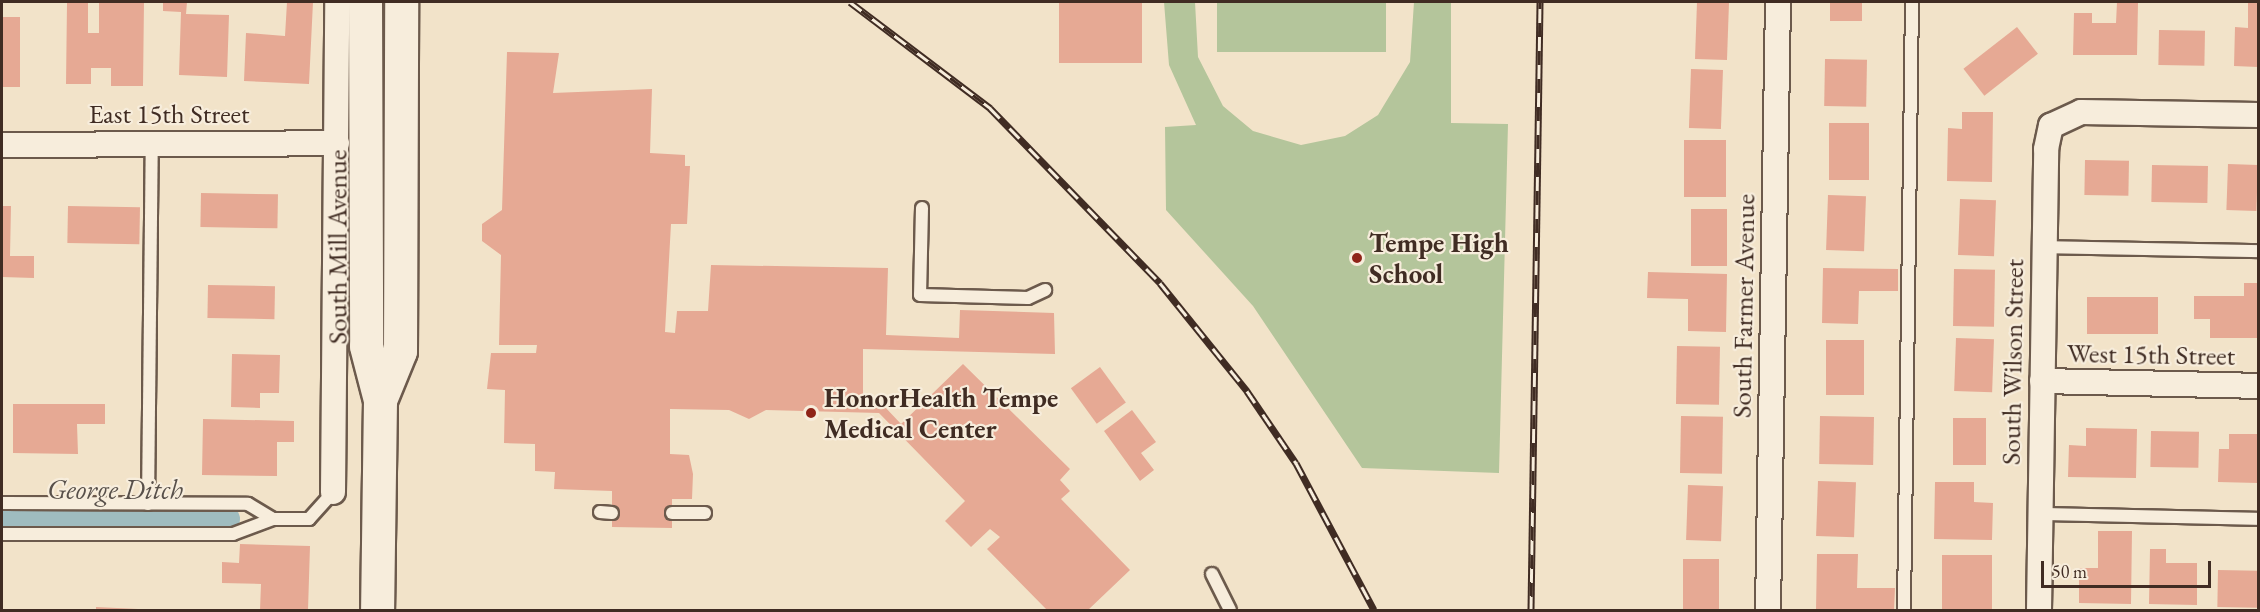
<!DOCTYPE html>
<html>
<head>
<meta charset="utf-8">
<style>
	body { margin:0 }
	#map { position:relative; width:2260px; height:612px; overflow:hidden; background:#f2e3c9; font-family:"EB Garamond",serif }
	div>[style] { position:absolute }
	.green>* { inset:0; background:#b4c59b; transform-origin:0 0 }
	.canal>* { height:24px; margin:-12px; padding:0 12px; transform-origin:12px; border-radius:12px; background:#9fbcbf }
	.building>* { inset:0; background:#e6a994; transform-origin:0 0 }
	.roads { filter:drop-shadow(2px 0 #6c5a4c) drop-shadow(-2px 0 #6c5a4c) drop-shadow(0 2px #6c5a4c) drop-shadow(0 -2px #6c5a4c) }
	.lane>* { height:12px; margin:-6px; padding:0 6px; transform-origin:6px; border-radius:6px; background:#f7eddc }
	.street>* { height:24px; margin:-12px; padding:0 12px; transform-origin:12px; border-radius:12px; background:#f7eddc }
	.secondary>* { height:33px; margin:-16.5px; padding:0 16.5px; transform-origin:16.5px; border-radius:16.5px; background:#f7eddc }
	.rail>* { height:7px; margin-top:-3.5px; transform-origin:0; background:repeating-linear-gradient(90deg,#f7eddc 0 14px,#402c23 0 28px); box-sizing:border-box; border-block:2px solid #402c23 }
	.dots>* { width:16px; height:16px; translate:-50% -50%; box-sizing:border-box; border:3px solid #f7eddc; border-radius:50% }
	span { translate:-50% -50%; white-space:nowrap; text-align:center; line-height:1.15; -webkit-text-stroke:4.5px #f7eddc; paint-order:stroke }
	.street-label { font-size:27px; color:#402c23 }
	.poi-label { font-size:27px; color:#402c23; font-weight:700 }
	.left { translate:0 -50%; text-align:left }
	.water-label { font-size:28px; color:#58504a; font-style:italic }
	.frame { position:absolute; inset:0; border:3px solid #402c23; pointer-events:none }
	.scale { position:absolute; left:2041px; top:561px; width:170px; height:27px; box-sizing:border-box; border:3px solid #402c23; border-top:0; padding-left:8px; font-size:18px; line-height:21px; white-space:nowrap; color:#402c23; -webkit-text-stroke:4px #f7eddc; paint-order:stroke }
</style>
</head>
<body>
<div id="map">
	<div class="green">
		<i style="clip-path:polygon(1164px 2px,1195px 2px,1198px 57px,1223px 106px,1253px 131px,1301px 145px,1345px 136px,1378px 115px,1410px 62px,1414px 2px,1451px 2px,1451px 123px,1508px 124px,1499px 473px,1362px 468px,1253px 306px,1166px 210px,1165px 127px,1196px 125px,1169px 65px)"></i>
		<i style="left:1217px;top:2px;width:169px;height:50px"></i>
	</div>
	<div class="canal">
		<i style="left:2px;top:519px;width:226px"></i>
	</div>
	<div class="building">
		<i style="clip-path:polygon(99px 2px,144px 2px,143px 86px,111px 86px,111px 68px,91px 68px,91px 84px,66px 84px,67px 3px,88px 3px,88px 33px,99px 33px)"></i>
		<i style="clip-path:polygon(163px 2px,187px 2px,186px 14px,229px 15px,227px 77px,179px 75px,181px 12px,163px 11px)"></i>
		<i style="clip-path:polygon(287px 2px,313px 2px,309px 84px,244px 81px,246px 33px,285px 36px)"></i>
		<i style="left:1059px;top:2px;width:83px;height:61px"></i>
		<i style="left:1697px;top:2px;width:32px;height:57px;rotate:2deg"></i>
		<i style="left:1830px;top:2px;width:32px;height:19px"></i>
		<i style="clip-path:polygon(2117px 2px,2138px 3px,2137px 55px,2073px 55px,2074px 13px,2092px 13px,2092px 23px,2116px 23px)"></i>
		<i style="clip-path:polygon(2248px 2px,2258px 2px,2258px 67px,2234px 66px,2235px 27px,2248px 28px)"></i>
		<i style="left:2px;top:17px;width:18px;height:70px"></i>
		<i style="left:2017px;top:27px;width:34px;height:68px;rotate:52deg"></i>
		<i style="left:2159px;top:30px;width:46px;height:35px;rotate:1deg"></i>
		<i style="clip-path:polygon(507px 52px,559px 53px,553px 93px,652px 89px,650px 153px,685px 155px,685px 166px,690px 166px,687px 224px,671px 224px,665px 332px,675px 333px,677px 311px,708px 311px,711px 265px,888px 268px,886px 335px,959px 338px,960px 310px,1054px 313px,1055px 354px,863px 349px,863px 397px,873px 398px,872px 406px,884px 406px,901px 424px,963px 364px,1070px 469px,1060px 480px,1070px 491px,1061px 499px,1130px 570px,1088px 610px,1047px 610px,987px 549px,1000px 537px,990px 529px,971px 547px,945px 521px,965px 501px,879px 413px,766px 410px,749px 419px,729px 410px,670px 409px,670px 454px,689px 455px,693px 474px,692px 499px,672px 499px,672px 528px,612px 527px,612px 491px,554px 489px,555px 472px,535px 471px,535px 444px,504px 443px,505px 390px,487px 389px,491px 353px,536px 353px,537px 345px,499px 345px,501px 255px,482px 241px,482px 224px,502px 210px)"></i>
		<i style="left:1825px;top:59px;width:42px;height:47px;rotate:1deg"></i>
		<i style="left:1691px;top:69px;width:32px;height:59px;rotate:2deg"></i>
		<i style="clip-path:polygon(1962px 112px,1993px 112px,1992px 182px,1947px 181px,1948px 128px,1962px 129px)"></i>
		<i style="left:1829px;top:123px;width:40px;height:57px"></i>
		<i style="left:1684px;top:140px;width:42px;height:57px"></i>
		<i style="left:2085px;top:160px;width:44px;height:35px;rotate:1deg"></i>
		<i style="left:2228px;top:164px;width:30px;height:46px;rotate:2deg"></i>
		<i style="left:2152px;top:165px;width:56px;height:37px;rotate:1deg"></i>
		<i style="left:201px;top:193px;width:77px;height:34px;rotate:1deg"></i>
		<i style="left:1828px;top:195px;width:38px;height:55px;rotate:2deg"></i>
		<i style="left:1960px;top:199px;width:36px;height:56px;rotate:2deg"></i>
		<i style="clip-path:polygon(2px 206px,11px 206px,10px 256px,34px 256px,34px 278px,2px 277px)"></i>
		<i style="left:68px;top:206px;width:72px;height:37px;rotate:1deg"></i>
		<i style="left:1691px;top:209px;width:36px;height:57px"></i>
		<i style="clip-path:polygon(1823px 268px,1898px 269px,1898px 291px,1859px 291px,1858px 324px,1822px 323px)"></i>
		<i style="left:1954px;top:269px;width:41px;height:57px;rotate:1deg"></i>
		<i style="clip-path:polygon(1648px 272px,1727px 274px,1726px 332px,1688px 331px,1688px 299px,1647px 298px)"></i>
		<i style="clip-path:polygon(2244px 283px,2258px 283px,2258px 338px,2210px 338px,2210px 319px,2194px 319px,2194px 296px,2244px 296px)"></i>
		<i style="left:208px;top:285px;width:67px;height:33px;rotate:1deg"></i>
		<i style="left:2087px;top:297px;width:71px;height:37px"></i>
		<i style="left:1956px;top:338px;width:38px;height:53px;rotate:2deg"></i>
		<i style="left:1826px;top:340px;width:38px;height:55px"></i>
		<i style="left:1677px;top:346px;width:43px;height:58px;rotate:1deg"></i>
		<i style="clip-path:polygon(232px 354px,280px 355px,279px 393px,260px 393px,260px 408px,231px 407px)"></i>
		<i style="left:1100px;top:367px;width:44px;height:36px;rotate:54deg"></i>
		<i style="clip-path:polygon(13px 404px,105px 404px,105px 424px,77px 424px,78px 454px,13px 453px)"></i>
		<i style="clip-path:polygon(1132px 410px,1156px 442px,1141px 453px,1154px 470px,1140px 481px,1104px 431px)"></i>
		<i style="left:1681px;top:416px;width:42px;height:57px;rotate:1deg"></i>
		<i style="left:1820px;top:416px;width:54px;height:48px;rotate:1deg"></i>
		<i style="left:1953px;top:418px;width:33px;height:47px"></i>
		<i style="clip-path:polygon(203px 419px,294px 421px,294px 442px,277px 442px,277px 476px,202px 475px)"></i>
		<i style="clip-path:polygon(2086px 428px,2137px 429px,2136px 478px,2068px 477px,2069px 445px,2086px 446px)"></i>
		<i style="left:2151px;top:431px;width:48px;height:36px;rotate:1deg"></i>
		<i style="clip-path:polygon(2229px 434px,2258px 434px,2258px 483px,2218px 482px,2219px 449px,2229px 449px)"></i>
		<i style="left:1818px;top:481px;width:38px;height:55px;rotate:2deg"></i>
		<i style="clip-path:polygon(1935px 482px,1974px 482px,1974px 502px,1993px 503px,1992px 540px,1934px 539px)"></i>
		<i style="left:1688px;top:485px;width:35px;height:55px;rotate:2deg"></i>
		<i style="clip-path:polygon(2098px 531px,2132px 531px,2131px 604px,2079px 603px,2079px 568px,2098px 568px)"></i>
		<i style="clip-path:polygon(240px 544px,310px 546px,308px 610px,260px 610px,261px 584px,222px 583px,222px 562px,239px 563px)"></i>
		<i style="clip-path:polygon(2150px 549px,2166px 549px,2166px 563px,2197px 563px,2197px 605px,2149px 604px)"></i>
		<i style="clip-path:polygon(1817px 554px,1858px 554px,1857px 588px,1895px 588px,1894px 610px,1816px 610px)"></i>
		<i style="left:1942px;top:555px;width:50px;height:55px"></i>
		<i style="left:1683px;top:559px;width:36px;height:51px"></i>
		<i style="left:2218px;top:570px;width:40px;height:37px;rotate:1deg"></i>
		<i style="clip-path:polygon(96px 607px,138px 609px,138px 610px,96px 610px)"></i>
	</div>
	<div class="roads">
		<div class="lane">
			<i style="left:922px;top:208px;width:87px;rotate:91.3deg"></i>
			<i style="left:920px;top:295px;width:108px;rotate:1.6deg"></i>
			<i style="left:1028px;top:298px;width:19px;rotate:-25deg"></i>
			<i style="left:2044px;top:247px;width:214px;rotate:1.1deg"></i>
			<i style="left:2px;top:503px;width:246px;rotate:0.2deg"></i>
			<i style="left:248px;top:504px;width:29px;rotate:31deg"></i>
			<i style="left:148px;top:504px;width:360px;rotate:-89.4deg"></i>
			<i style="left:600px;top:512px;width:12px;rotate:5deg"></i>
			<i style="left:672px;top:513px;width:33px"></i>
			<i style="left:2040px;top:514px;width:218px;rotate:1.3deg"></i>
			<i style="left:2px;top:534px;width:231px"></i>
			<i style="left:233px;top:534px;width:43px;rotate:-20.6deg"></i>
			<i style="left:273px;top:519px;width:36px"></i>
			<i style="left:309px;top:519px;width:36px;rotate:-48deg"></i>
			<i style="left:1212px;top:574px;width:40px;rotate:63.4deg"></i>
			<i style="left:1904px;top:610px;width:608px;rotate:-89.25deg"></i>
		</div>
		<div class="street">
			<i style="left:2px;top:145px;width:335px;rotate:-0.3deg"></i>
			<i style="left:2042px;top:381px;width:216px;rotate:1.3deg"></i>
			<i style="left:333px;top:492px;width:490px;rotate:-89.5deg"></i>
			<i style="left:1768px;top:610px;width:608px;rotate:-89.06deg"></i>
			<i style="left:2039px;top:610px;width:461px;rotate:-89.1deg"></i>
			<i style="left:2046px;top:149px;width:24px;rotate:-78deg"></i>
			<i style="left:2051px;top:126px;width:33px;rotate:-25deg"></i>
			<i style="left:2081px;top:112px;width:177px;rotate:1deg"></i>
		</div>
		<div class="secondary">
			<i style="left:365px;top:2px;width:344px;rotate:89.8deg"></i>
			<i style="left:366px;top:346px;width:56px;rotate:75.5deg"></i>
			<i style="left:380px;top:400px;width:210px;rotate:90.8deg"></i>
			<i style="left:380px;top:400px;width:53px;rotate:-67.8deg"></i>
			<i style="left:400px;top:351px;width:349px;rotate:-89.8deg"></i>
		</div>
	</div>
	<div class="rail">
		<i style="left:850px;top:2px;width:176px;rotate:37.1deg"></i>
		<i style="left:990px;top:108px;width:244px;rotate:45.8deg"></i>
		<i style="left:1160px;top:283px;width:139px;rotate:51.1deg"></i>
		<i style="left:1247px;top:391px;width:87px;rotate:55.8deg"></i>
		<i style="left:1296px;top:463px;width:166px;rotate:62deg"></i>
		<i style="left:1531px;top:610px;width:608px;rotate:-89.15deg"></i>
	</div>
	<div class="dots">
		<i style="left:1357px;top:258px;background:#8f2418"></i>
		<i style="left:811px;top:413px;background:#8f2418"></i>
	</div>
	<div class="street-label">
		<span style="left:169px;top:114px">East 15th Street</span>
		<span style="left:337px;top:247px;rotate:-90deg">South Mill Avenue</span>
		<span style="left:1743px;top:306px;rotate:-89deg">South Farmer Avenue</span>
		<span style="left:2151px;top:354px;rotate:1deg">West 15th Street</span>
		<span style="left:2012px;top:362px;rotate:-89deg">South Wilson Street</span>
	</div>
	<div class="poi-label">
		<span class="left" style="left:1369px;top:258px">Tempe High<br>School</span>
		<span class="left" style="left:824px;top:413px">HonorHealth Tempe<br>Medical Center</span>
	</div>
	<div class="water-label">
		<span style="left:115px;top:489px">George Ditch</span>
	</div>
	<div class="frame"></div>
	<div class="scale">50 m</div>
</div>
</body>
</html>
